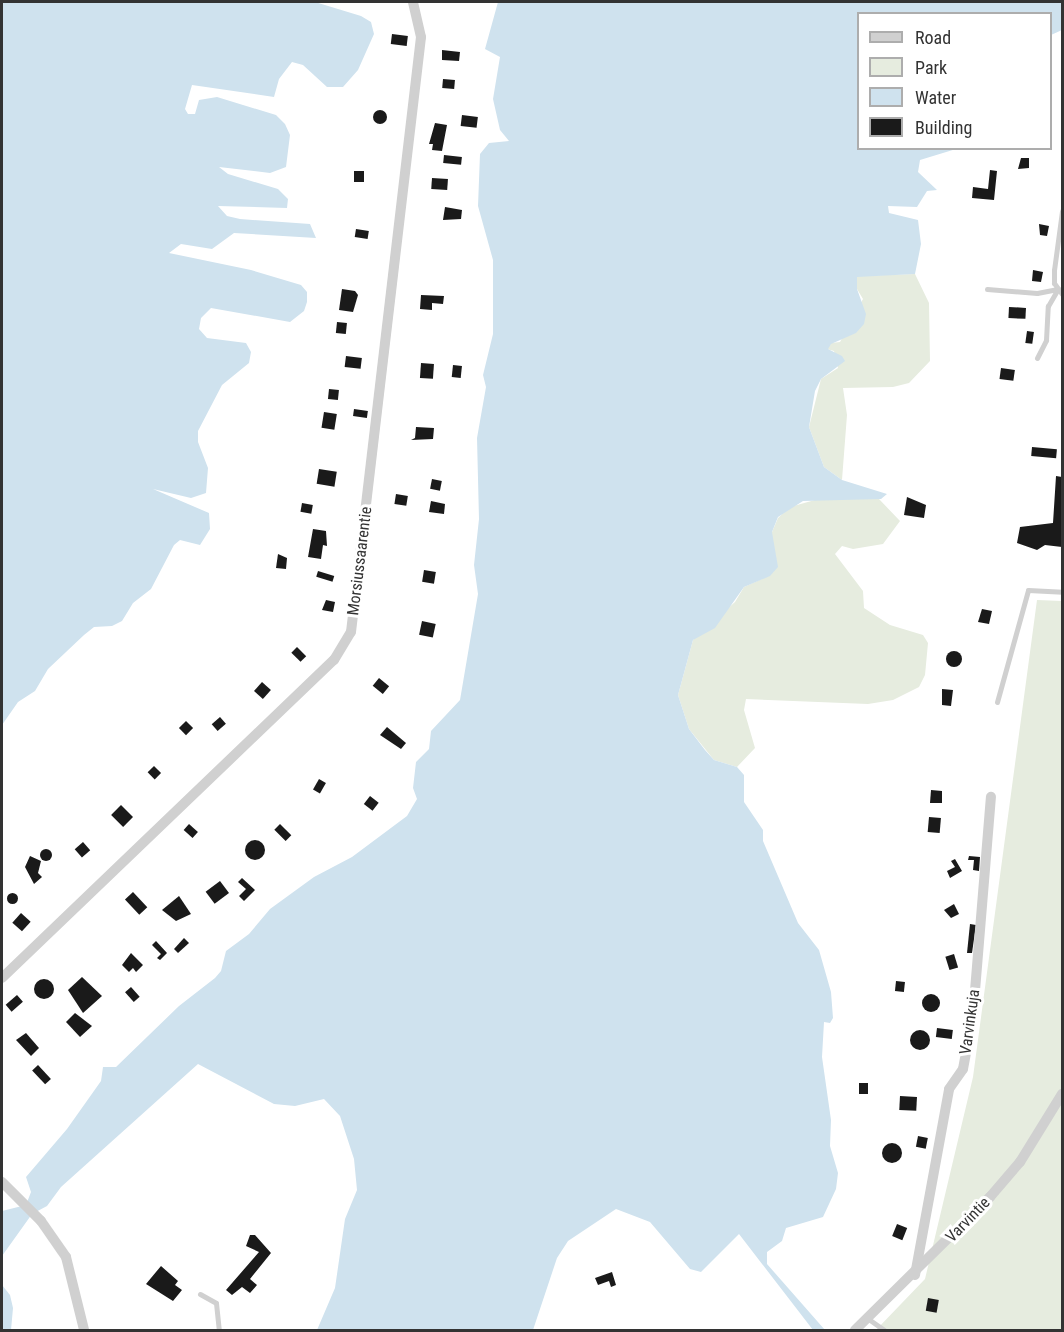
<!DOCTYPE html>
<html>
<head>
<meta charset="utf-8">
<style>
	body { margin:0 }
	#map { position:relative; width:1064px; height:1332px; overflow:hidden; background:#fff; font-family:"Roboto Condensed",sans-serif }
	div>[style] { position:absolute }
	.green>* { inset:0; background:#e6ecdf }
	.water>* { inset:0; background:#cfe2ee }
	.building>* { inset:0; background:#1a1a1a; transform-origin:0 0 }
	.round { border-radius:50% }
	.service>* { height:5px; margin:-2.5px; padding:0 2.5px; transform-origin:2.5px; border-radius:2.5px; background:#d0d0d0 }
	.minor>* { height:10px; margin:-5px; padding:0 5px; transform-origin:5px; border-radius:5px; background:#d0d0d0 }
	span { translate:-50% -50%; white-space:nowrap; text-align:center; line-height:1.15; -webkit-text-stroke:6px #fff; paint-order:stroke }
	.street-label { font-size:16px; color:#333 }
	.frame { position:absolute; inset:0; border:3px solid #333; pointer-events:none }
	.legend { position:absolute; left:857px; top:12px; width:195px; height:138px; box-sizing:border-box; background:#fff; border:2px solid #adadad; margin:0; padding:8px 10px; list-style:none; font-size:18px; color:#333 }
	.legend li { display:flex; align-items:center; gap:12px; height:30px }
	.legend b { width:30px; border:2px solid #adadad }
</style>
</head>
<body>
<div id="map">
	<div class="green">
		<i style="clip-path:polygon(915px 274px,929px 303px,930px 361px,909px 383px,893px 387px,843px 388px,847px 415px,842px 480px,824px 467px,809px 427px,821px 379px,838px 368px,834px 351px,827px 349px,831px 343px,840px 342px,863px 299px,857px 289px,857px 276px)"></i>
		<i style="clip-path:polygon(856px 497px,879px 499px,900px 521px,883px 544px,853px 549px,842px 546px,835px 554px,863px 591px,864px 608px,890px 625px,923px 635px,928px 643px,925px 675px,919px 687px,893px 700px,868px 704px,746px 699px,744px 710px,755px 748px,737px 767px,714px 760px,689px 729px,678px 695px,693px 640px,735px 602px,744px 587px,764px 578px,772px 532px,778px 518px,790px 507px,822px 498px)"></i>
		<i style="clip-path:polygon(1037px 600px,1062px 601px,1062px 1330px,876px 1330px,925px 1279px,973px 1077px)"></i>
	</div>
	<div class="water">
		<i style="clip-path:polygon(2px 2px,315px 2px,361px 16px,371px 22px,374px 34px,358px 70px,343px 87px,327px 87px,303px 65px,292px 62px,279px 79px,274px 97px,192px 85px,185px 109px,188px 114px,195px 114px,199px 100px,217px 97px,276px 115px,285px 124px,290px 135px,286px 167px,270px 173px,219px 167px,228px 174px,278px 189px,288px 199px,287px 208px,218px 206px,227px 216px,240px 219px,310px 224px,316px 238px,234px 233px,212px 249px,181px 244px,169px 253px,251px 270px,301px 285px,307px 292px,307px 302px,304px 311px,290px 322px,211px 308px,201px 318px,199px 329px,207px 338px,246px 343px,251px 352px,249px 363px,222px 385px,198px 431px,198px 442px,208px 468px,206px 493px,191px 498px,153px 489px,209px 513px,210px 529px,200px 545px,180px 540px,174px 545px,151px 589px,133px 603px,122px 621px,112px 626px,94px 627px,84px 635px,48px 669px,35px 691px,18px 702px,2px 725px)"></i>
		<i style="clip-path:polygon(498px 2px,1062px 2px,1062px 30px,1051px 35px,1050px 14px,858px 14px,858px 148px,956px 149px,920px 160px,918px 172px,937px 190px,927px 191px,917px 207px,888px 206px,889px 213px,918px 220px,921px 244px,915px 274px,857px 277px,857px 289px,866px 314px,864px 324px,856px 333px,831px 344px,828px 349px,842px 356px,845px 361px,821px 379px,815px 391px,809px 427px,824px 467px,842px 480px,887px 494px,881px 499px,803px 501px,778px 517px,772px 532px,778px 567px,770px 576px,744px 587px,715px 628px,693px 640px,678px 695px,689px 729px,705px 750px,714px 760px,737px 767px,744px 775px,744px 802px,763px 830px,763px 841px,798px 923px,819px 950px,831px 992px,833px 1018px,830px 1023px,824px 1022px,822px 1057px,831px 1120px,830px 1146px,838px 1173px,836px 1189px,823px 1217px,786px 1228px,782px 1241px,767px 1252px,767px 1264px,825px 1330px,813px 1330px,739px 1234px,701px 1272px,690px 1269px,650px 1222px,616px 1209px,568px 1241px,557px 1258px,533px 1330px,317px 1330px,335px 1288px,345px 1219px,357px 1190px,354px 1159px,340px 1116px,324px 1099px,295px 1106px,274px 1104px,198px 1064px,61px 1187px,47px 1206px,32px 1214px,2px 1256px,2px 1211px,26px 1205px,31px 1192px,26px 1177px,67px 1129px,101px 1081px,103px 1067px,116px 1067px,179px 1006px,215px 978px,221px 971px,226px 951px,249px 934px,270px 909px,314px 877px,352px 857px,407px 816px,417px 799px,413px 788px,416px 762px,429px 749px,431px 731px,460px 700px,478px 594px,474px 565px,479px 519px,477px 438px,486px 387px,483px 375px,493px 334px,493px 260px,478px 206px,480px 154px,489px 143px,509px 141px,500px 130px,493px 99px,500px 57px,485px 49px)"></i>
		<i style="clip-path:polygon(2px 1285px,10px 1295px,13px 1308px,11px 1330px,2px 1330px)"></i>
	</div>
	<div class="building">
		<i style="left:392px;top:34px;width:16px;height:10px;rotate:7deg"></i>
		<i style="clip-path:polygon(442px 50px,460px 52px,459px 61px,442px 60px)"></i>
		<i style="left:443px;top:79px;width:12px;height:9px;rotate:5deg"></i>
		<i class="round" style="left:373px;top:110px;width:14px;height:14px"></i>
		<i style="left:462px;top:115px;width:16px;height:11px;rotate:7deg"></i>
		<i style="clip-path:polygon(435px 123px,447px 125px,442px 151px,432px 150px,433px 144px,429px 144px)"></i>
		<i style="left:444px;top:155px;width:18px;height:8px;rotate:6deg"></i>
		<i style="clip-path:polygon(1021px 158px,1029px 158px,1029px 168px,1018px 169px)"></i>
		<i style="clip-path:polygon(990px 170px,997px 171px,994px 200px,972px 198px,973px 187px,988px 189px)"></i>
		<i style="left:354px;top:171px;width:10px;height:11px"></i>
		<i style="left:432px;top:178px;width:16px;height:11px;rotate:4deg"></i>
		<i style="clip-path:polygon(445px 207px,462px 210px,461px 219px,443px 220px)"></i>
		<i style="clip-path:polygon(1039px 224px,1049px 226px,1047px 236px,1040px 235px)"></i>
		<i style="left:356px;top:229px;width:13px;height:8px;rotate:9deg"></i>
		<i style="clip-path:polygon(1033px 270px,1043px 272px,1041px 282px,1032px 281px)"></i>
		<i style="clip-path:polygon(342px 289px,355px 291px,358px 295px,353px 312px,339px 310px)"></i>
		<i style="clip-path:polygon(421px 295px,444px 296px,443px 304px,432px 303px,432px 310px,420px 309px)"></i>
		<i style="left:1009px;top:307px;width:17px;height:11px;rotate:3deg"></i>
		<i style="left:337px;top:322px;width:10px;height:11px;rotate:6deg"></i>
		<i style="left:1027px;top:331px;width:7px;height:12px;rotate:8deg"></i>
		<i style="left:346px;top:356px;width:16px;height:11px;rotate:7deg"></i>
		<i style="left:421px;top:363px;width:13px;height:15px;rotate:4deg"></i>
		<i style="left:453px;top:365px;width:9px;height:12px;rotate:6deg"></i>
		<i style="left:1001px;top:368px;width:14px;height:11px;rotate:8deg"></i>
		<i style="left:329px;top:389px;width:10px;height:10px;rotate:6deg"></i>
		<i style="left:354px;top:409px;width:14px;height:7px;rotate:8deg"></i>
		<i style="left:324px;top:412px;width:13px;height:16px;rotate:9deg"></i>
		<i style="clip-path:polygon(416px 427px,434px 428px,433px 439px,411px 440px,415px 438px)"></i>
		<i style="left:1032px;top:447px;width:25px;height:9px;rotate:5deg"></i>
		<i style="left:319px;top:469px;width:18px;height:15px;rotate:9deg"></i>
		<i style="clip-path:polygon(1056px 476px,1062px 477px,1062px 547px,1045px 545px,1037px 550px,1017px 543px,1020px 527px,1053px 523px)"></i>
		<i style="left:432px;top:479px;width:10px;height:10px;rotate:11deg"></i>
		<i style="left:396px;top:494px;width:12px;height:10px;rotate:9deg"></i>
		<i style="clip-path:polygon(907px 497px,926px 505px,924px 518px,904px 515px)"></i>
		<i style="clip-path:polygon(431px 501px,445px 504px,444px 514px,429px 512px)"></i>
		<i style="left:302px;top:503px;width:11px;height:9px;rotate:10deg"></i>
		<i style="clip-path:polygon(313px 529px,326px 531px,327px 546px,323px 545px,321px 559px,308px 557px)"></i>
		<i style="clip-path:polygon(278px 554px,287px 558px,286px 569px,276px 568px)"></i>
		<i style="left:424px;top:570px;width:12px;height:12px;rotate:9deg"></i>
		<i style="left:318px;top:571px;width:17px;height:6px;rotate:17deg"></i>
		<i style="clip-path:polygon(326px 600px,335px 602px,333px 612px,322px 610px)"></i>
		<i style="clip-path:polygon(982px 609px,992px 611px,989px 624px,978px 622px)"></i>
		<i style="left:422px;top:621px;width:14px;height:14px;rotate:12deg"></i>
		<i style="left:297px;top:647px;width:13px;height:8px;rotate:45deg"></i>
		<i class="round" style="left:946px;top:651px;width:16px;height:16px"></i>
		<i style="left:379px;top:678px;width:13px;height:10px;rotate:39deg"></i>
		<i style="left:262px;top:682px;width:12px;height:12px;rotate:42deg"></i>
		<i style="clip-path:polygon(942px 689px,953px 690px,951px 706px,942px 705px)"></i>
		<i style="left:220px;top:717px;width:9px;height:11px;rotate:49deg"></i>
		<i style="left:186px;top:721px;width:10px;height:10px;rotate:45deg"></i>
		<i style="clip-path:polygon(387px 727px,406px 743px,401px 749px,380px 735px)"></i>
		<i style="left:154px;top:766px;width:10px;height:9px;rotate:45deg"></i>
		<i style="left:319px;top:779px;width:8px;height:12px;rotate:30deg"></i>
		<i style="clip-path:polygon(931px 790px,942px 791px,942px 803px,930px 803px)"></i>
		<i style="left:370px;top:796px;width:11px;height:10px;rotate:38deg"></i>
		<i style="left:121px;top:805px;width:17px;height:14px;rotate:45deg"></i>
		<i style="left:929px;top:817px;width:12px;height:15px;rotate:5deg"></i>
		<i style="left:189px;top:824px;width:12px;height:8px;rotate:42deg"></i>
		<i style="left:280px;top:824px;width:16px;height:8px;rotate:45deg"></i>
		<i class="round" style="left:245px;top:840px;width:20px;height:20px"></i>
		<i style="left:83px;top:842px;width:11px;height:11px;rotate:49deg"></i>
		<i class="round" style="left:40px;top:849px;width:12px;height:12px"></i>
		<i style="clip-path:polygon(30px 856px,41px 861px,38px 873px,42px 877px,34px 884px,25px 867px)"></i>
		<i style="clip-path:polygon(969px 856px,980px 857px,979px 871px,973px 870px,974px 860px,968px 860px)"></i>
		<i style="clip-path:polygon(955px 859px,962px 871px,950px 878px,947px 871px,955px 867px,951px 861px)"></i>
		<i style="clip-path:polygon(242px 878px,255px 890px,244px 901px,239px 896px,246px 889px,238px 882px)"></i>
		<i style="left:220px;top:881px;width:15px;height:18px;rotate:53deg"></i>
		<i style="left:133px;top:892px;width:21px;height:11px;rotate:47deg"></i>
		<i class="round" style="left:6.5px;top:892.5px;width:11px;height:11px"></i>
		<i style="clip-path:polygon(179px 896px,191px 914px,176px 921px,162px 910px)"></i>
		<i style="clip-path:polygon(954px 904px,959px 914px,951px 918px,944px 910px)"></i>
		<i style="left:21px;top:913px;width:13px;height:13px;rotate:42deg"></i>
		<i style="clip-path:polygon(970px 924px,976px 925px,972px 953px,967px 953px)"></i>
		<i style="clip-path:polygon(184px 938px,189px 943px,178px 953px,174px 949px)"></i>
		<i style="clip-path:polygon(156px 941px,167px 953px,160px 960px,157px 958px,161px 954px,152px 945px)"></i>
		<i style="clip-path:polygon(131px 953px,143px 965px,136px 972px,133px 968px,129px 972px,122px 965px)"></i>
		<i style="left:954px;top:954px;width:14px;height:9px;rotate:73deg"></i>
		<i style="clip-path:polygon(82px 977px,102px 996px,83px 1013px,68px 990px)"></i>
		<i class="round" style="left:34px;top:979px;width:20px;height:20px"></i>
		<i style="left:896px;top:981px;width:9px;height:10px;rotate:6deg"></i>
		<i style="left:131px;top:987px;width:13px;height:8px;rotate:48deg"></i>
		<i class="round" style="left:922px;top:994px;width:18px;height:18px"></i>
		<i style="left:17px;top:995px;width:9px;height:15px;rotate:49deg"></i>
		<i style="clip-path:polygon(75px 1013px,92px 1026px,80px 1037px,66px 1022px)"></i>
		<i style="left:937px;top:1028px;width:16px;height:9px;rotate:7deg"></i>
		<i class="round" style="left:910px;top:1030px;width:20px;height:20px"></i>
		<i style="clip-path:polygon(26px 1033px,39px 1048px,31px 1056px,16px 1040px)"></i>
		<i style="left:38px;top:1065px;width:19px;height:8px;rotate:47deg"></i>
		<i style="left:859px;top:1083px;width:9px;height:11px"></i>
		<i style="left:900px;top:1096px;width:17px;height:14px;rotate:3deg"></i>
		<i style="left:918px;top:1136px;width:10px;height:11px;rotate:11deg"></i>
		<i class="round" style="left:882px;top:1143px;width:20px;height:20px"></i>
		<i style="left:897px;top:1224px;width:11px;height:13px;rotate:22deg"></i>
		<i style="clip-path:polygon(250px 1235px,255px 1235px,271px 1253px,250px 1279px,257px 1285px,250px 1293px,242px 1287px,232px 1295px,226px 1290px,259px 1252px,246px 1246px)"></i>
		<i style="clip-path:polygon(161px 1266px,178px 1281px,175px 1285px,182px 1290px,173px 1301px,146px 1284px)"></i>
		<i style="clip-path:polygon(612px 1272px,616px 1285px,611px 1287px,609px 1281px,598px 1285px,595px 1278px)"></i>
		<i style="left:928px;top:1298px;width:11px;height:13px;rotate:10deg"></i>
	</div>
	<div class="service">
		<i style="left:1062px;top:211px;width:60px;rotate:97.7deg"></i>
		<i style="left:1054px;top:270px;width:13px;rotate:90deg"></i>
		<i style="left:1054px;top:283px;width:14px;rotate:54deg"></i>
		<i style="left:987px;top:289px;width:50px;rotate:4.6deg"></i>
		<i style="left:1037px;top:293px;width:21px;rotate:-11deg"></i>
		<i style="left:1037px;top:358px;width:20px;rotate:-63deg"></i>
		<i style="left:1046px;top:340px;width:34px;rotate:-87deg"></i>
		<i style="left:1048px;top:306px;width:20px;rotate:-60deg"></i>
		<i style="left:997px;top:702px;width:116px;rotate:-74.5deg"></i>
		<i style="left:1028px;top:590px;width:34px;rotate:3deg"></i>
		<i style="left:200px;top:1294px;width:18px;rotate:29deg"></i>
		<i style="left:216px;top:1303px;width:27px;rotate:84deg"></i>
		<i style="left:867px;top:1318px;width:21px;rotate:35deg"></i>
	</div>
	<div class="minor">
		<i style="left:2px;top:978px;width:460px;rotate:-43.8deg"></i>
		<i style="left:334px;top:660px;width:33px;rotate:-59deg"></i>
		<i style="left:351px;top:632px;width:599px;rotate:-83.29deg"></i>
		<i style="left:421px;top:37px;width:36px;rotate:-103deg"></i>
		<i style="left:2px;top:1182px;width:55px;rotate:45deg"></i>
		<i style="left:41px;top:1221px;width:44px;rotate:55.2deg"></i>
		<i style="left:66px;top:1257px;width:75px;rotate:76.1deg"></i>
		<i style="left:915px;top:1275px;width:189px;rotate:-79.6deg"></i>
		<i style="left:949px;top:1089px;width:24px;rotate:-55deg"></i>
		<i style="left:963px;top:1069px;width:55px;rotate:-79.5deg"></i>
		<i style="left:973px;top:1015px;width:219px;rotate:-85.3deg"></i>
		<i style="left:855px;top:1330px;width:190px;rotate:-44.6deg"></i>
		<i style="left:990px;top:1197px;width:46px;rotate:-49.4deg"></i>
		<i style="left:1020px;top:1162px;width:80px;rotate:-58.3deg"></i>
	</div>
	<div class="street-label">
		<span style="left:360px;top:561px;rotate:-83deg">Morsiussaarentie</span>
		<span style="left:970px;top:1022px;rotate:-82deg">Varvinkuja</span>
		<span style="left:968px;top:1220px;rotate:-46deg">Varvintie</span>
	</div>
	<div class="frame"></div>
	<ul class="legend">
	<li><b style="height:8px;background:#d0d0d0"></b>Road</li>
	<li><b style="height:16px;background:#e6ecdf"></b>Park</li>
	<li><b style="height:16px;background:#cfe2ee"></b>Water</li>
	<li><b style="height:16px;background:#1a1a1a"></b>Building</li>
	</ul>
</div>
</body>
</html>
